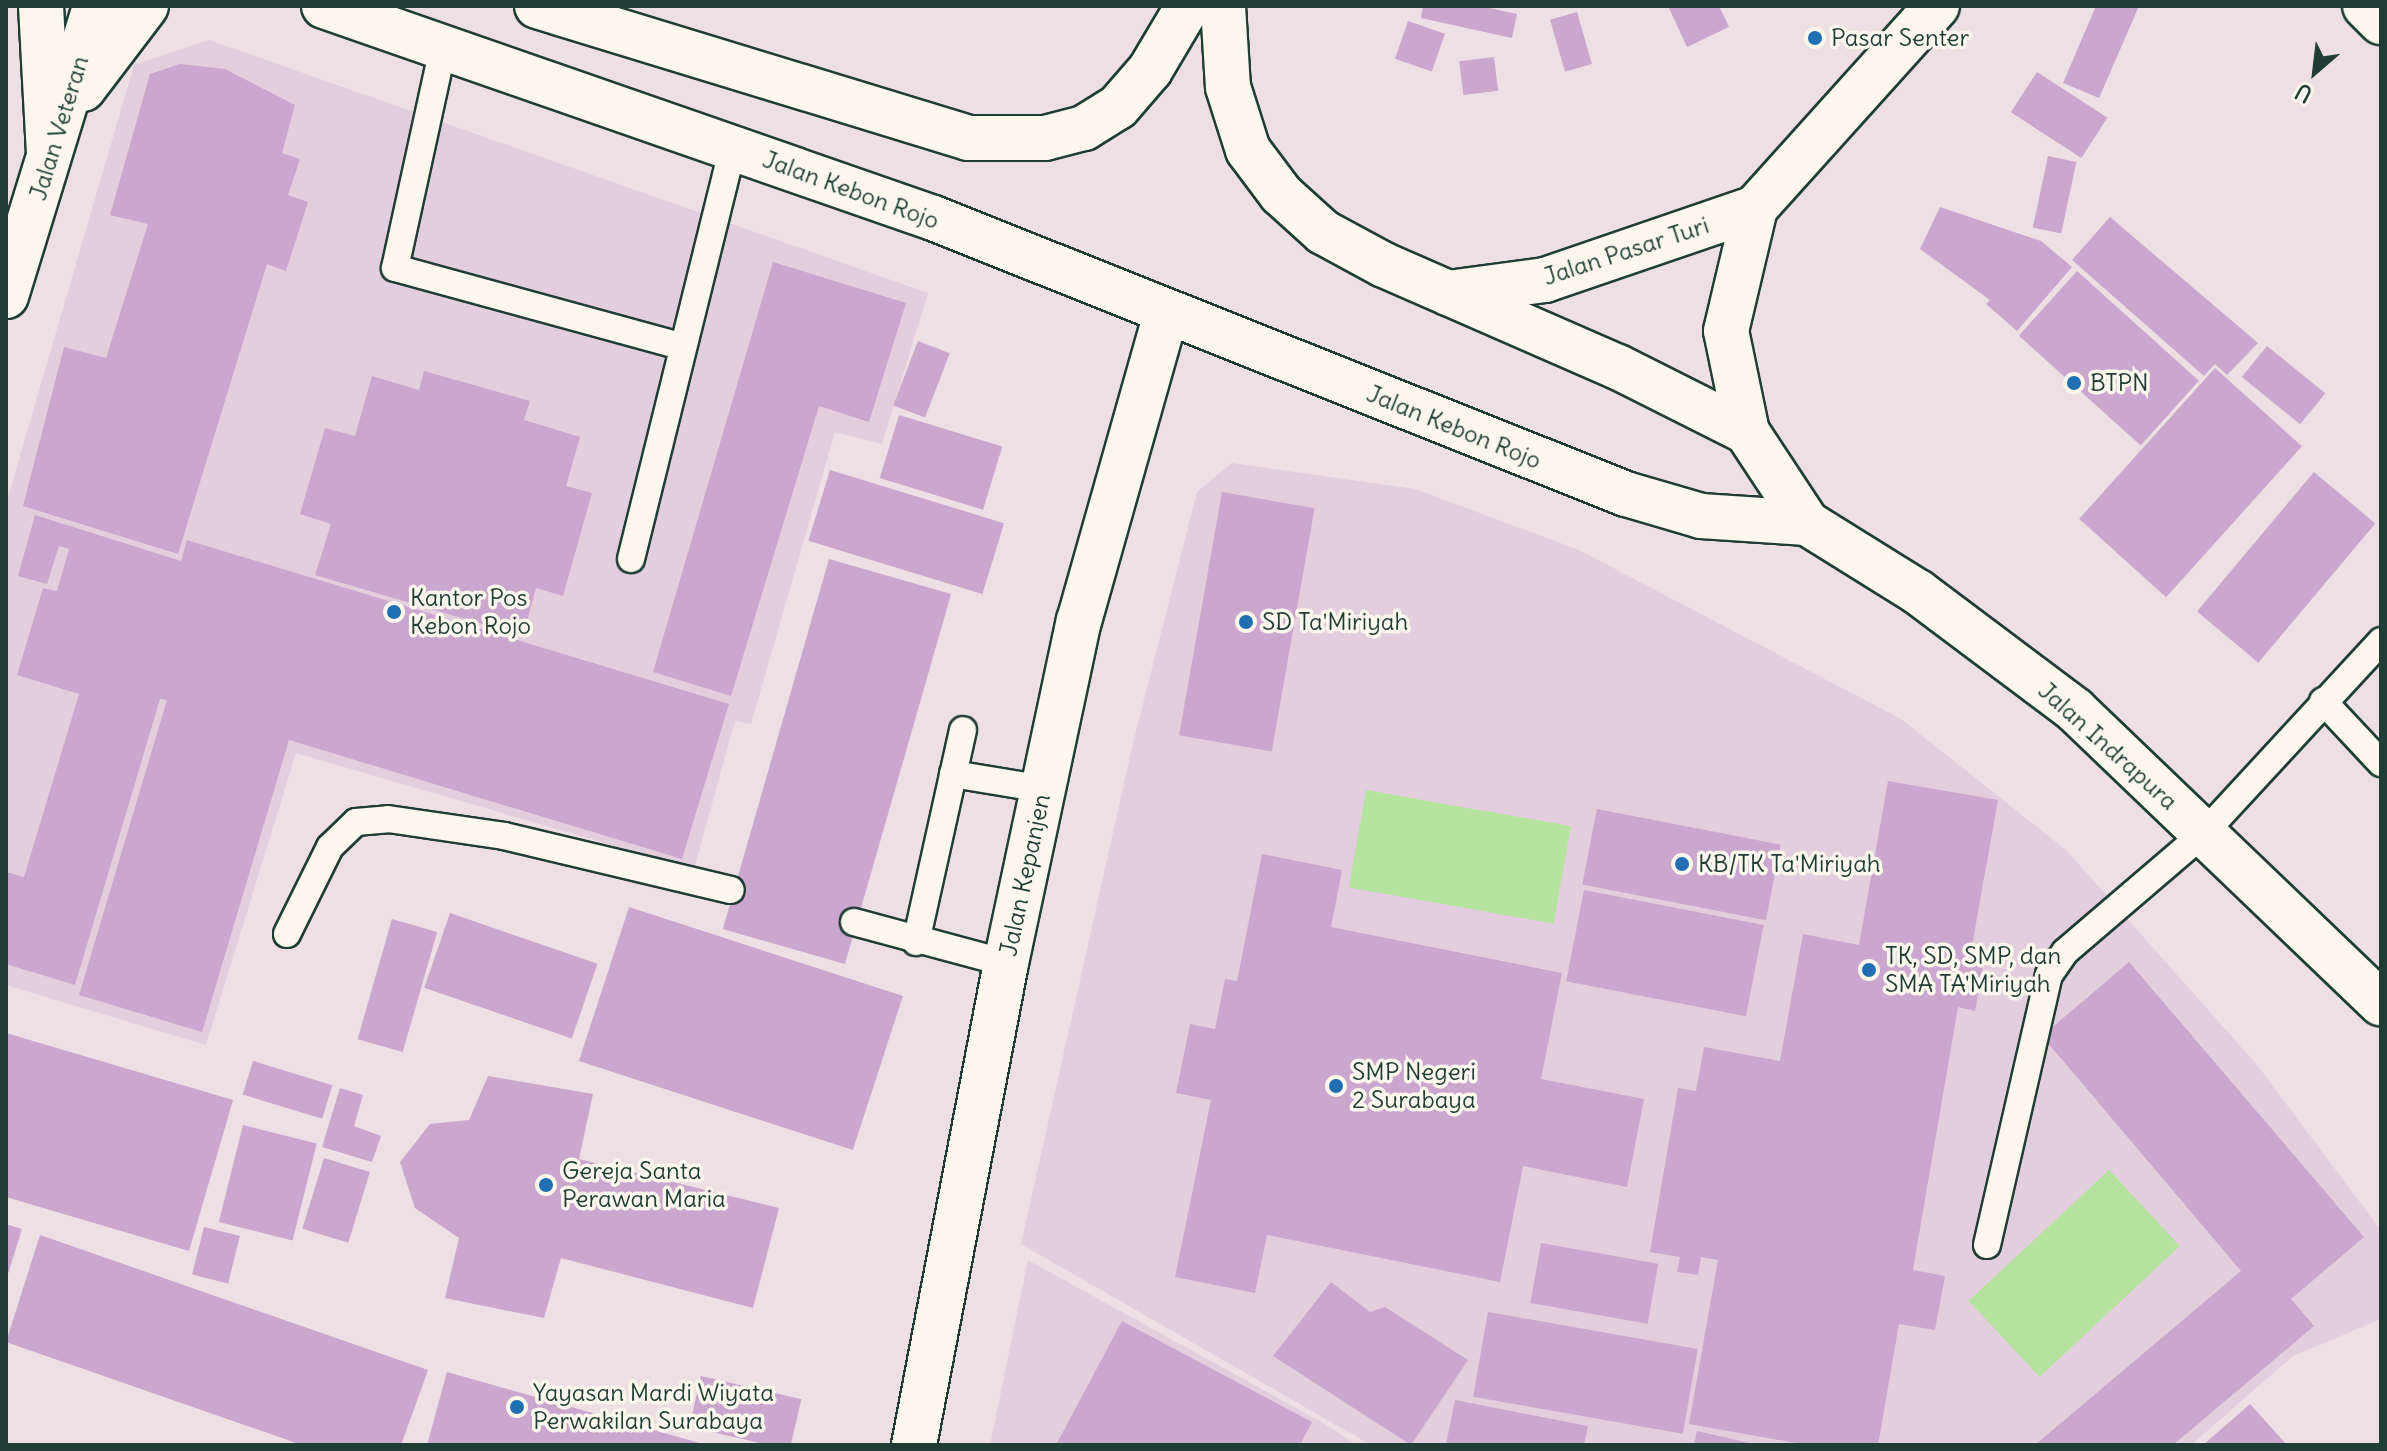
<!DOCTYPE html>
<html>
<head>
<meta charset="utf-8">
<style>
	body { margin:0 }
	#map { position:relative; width:2387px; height:1451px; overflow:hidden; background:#eddfe3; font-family:Delius,sans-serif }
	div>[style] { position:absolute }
	.built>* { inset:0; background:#e3cedd }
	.green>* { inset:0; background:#b6e2a0; transform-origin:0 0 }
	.building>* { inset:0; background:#cba6ce; transform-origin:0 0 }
	.roads { filter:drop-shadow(2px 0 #1f3d34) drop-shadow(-2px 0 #1f3d34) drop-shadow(0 2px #1f3d34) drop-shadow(0 -2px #1f3d34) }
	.lane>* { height:26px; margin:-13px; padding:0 13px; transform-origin:13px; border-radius:13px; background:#fbf7ec }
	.street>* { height:44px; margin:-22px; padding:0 22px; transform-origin:22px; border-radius:22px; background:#fbf7ec }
	.secondary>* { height:44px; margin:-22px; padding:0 22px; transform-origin:22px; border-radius:22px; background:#fbf7ec }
	.primary>* { height:44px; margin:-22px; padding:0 22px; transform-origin:22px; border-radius:22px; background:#fbf7ec }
	.dots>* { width:22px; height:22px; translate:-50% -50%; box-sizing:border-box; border:4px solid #fbf7ec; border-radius:50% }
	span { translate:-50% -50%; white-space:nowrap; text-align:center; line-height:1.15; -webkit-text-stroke:7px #fbf7ec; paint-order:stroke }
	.poi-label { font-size:24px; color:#1f3d34 }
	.left { translate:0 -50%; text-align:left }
	.street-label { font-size:24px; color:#1f3d34 }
	.frame { position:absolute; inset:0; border:8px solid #1f3d34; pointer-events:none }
	.north { position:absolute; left:2275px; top:32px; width:80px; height:80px; -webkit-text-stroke:6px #fbf7ec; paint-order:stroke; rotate:208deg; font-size:22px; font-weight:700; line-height:32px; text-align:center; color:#1f3d34 }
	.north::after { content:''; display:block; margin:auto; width:28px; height:36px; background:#1f3d34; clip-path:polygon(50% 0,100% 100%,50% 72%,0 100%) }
</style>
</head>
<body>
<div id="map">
	<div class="built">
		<i style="clip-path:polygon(209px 40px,928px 293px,882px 444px,835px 432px,751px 724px,735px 721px,694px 869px,296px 753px,206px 1045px,6px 985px,6px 504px,134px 65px)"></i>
		<i style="clip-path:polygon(1232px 463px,1415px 489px,1579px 550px,1901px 719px,2066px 850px,2257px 1065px,2380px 1229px,2381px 1319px,2293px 1356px,2191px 1445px,1371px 1445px,1021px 1244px,1134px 739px,1197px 492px)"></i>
		<i style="clip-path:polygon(1028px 1260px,1323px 1423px,1357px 1445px,990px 1445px)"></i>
	</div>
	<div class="green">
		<i style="left:1366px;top:790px;width:208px;height:99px;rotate:10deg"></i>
		<i style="left:2109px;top:1170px;width:104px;height:192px;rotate:47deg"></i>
	</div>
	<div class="building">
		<i style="clip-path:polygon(1423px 6px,1480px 6px,1517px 14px,1512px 38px,1421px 18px)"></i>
		<i style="clip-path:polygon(1668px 6px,1719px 6px,1729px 27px,1687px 47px)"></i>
		<i style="clip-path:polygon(2096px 6px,2139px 6px,2099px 98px,2063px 83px)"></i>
		<i style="left:1577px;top:12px;width:54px;height:28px;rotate:74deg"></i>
		<i style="left:1408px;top:21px;width:39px;height:40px;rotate:19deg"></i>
		<i style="left:1494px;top:57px;width:34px;height:35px;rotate:83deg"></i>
		<i style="clip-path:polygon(180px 64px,225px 69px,295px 105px,282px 153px,300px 159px,288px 195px,308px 202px,286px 271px,267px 264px,178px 554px,23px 506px,64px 347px,106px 358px,148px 224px,110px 215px,150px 74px)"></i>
		<i style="left:2037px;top:72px;width:84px;height:48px;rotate:33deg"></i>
		<i style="left:2048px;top:156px;width:29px;height:73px;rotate:12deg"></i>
		<i style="clip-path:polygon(1940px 207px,2041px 241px,2072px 267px,2017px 331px,1986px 304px,1990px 300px,1920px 249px)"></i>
		<i style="clip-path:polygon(2110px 217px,2258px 343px,2227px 375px,2215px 364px,2204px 376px,2072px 260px)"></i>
		<i style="clip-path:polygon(773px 262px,906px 303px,869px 422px,819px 406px,731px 696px,653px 672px)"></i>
		<i style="left:2077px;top:271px;width:164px;height:87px;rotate:42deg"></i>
		<i style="left:918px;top:341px;width:34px;height:69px;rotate:21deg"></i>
		<i style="left:2267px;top:346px;width:75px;height:40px;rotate:39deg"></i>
		<i style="left:2215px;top:368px;width:117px;height:203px;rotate:42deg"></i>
		<i style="clip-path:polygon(424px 371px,530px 401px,524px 420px,580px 437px,566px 486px,592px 493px,563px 596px,536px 588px,523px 636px,315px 575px,331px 524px,300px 514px,325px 428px,355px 436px,372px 376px,419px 390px)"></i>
		<i style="left:899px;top:415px;width:108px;height:66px;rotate:17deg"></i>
		<i style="left:830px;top:470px;width:182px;height:74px;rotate:17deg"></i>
		<i style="left:2314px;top:472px;width:80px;height:182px;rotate:40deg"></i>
		<i style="left:1222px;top:492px;width:94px;height:247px;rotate:10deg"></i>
		<i style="clip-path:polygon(35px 515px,181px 561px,187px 540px,729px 704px,682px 859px,289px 740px,202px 1032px,79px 995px,167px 700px,160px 699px,75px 985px,6px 964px,6px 872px,24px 877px,79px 694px,17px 675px,43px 588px,57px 591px,69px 549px,59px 546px,47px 584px,18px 576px)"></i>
		<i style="left:829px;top:559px;width:127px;height:385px;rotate:16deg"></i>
		<i style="clip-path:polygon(1888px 781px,1998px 800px,1970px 957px,1984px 960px,1975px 1011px,1958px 1007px,1913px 1270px,1945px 1276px,1935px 1330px,1899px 1324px,1878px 1445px,1807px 1445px,1689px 1424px,1718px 1260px,1701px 1257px,1698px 1275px,1677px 1272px,1680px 1257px,1650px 1252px,1678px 1088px,1696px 1091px,1704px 1047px,1780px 1061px,1803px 934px,1859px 945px)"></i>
		<i style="left:1597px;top:809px;width:187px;height:77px;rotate:11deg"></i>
		<i style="clip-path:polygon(1262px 854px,1342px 870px,1331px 927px,1562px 973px,1541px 1079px,1644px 1099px,1627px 1187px,1523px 1166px,1500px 1282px,1267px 1235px,1255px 1293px,1175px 1277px,1211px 1100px,1176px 1093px,1190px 1024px,1215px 1029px,1225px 979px,1237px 981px)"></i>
		<i style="left:1584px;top:890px;width:183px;height:93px;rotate:11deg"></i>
		<i style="left:629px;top:907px;width:288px;height:162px;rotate:18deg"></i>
		<i style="left:450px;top:913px;width:156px;height:79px;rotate:19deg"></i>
		<i style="left:392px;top:919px;width:47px;height:125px;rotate:16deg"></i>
		<i style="clip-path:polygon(2129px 962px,2364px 1237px,2291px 1299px,2314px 1326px,2173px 1445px,2035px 1445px,2241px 1271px,2042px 1036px)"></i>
		<i style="clip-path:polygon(6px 1033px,233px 1100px,189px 1251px,6px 1197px)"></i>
		<i style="left:253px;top:1061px;width:83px;height:35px;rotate:17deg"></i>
		<i style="clip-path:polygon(488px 1076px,593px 1094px,579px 1159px,779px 1208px,753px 1308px,561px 1258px,544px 1318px,445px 1298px,459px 1238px,415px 1208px,400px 1162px,430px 1124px,469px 1120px)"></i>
		<i style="clip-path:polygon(340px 1088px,363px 1095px,354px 1126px,381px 1136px,372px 1162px,322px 1147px)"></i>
		<i style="left:243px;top:1125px;width:76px;height:100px;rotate:14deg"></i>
		<i style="left:324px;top:1158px;width:48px;height:74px;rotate:17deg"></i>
		<i style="clip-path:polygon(6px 1224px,22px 1229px,7px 1277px,6px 1277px)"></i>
		<i style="left:204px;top:1227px;width:37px;height:49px;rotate:14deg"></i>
		<i style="clip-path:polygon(40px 1235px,428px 1370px,401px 1445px,302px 1445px,6px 1342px)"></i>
		<i style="left:1541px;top:1243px;width:119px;height:61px;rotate:10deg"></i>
		<i style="clip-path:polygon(1331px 1282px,1370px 1312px,1385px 1307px,1468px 1360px,1411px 1445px,1273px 1356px)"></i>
		<i style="left:1488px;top:1312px;width:213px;height:86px;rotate:10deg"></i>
		<i style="clip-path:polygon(1122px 1321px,1312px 1422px,1300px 1445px,1056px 1445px)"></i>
		<i style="clip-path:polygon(447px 1372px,703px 1444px,703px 1445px,427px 1445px)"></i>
		<i style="left:701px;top:1376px;width:103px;height:52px;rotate:13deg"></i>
		<i style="clip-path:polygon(1455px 1400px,1588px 1426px,1584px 1445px,1446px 1445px)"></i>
		<i style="clip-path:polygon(2250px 1404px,2287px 1445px,2203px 1445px)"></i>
		<i style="clip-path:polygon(1697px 1431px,1754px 1444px,1754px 1445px,1694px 1445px)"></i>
	</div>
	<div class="roads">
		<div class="lane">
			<i style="left:443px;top:48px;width:225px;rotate:102.3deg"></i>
			<i style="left:395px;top:268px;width:295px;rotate:15.3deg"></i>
			<i style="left:631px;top:559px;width:424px;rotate:-76.1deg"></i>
			<i style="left:2323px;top:701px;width:85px;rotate:46.9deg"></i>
			<i style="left:953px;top:774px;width:92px;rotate:9.4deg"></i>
			<i style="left:854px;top:922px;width:157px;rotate:15.1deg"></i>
			<i style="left:287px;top:934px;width:97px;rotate:-63.7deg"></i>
			<i style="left:330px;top:847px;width:36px;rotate:-44deg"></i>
			<i style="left:356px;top:822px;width:32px;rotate:-5deg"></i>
			<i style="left:388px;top:819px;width:117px;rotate:8.3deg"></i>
			<i style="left:504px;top:836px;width:233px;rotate:13.4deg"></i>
			<i style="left:916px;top:942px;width:217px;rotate:-77.5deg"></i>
			<i style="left:1987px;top:1245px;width:277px;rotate:-77.1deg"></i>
			<i style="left:2049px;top:975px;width:28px;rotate:-55deg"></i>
			<i style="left:2065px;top:952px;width:184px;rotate:-40.6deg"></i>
			<i style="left:2205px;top:832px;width:260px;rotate:-47.3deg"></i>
		</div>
		<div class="street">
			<i style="left:2365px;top:6px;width:23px;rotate:45deg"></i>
		</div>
		<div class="secondary">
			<i style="left:41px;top:6px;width:146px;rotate:86.9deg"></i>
			<i style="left:1448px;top:293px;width:98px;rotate:-7.6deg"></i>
			<i style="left:1545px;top:280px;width:222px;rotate:-18.9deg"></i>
			<i style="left:1747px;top:432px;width:103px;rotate:-101.7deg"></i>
			<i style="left:1726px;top:331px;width:126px;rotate:-76.7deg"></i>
			<i style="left:1755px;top:208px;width:272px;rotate:-48deg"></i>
			<i style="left:914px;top:1445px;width:491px;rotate:-79.2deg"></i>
			<i style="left:1006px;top:963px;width:350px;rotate:-78deg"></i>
			<i style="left:1079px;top:621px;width:320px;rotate:-74.2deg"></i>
		</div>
		<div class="primary">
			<i style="left:324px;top:6px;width:645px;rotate:19.19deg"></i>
			<i style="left:933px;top:218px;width:746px;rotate:21.72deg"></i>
			<i style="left:1626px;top:494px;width:78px;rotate:16.3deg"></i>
			<i style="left:1701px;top:516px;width:106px;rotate:3.8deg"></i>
			<i style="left:537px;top:6px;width:451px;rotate:17deg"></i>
			<i style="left:968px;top:138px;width:77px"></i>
			<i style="left:1045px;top:138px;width:40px;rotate:-14.4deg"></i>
			<i style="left:1084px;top:128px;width:40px;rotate:-32deg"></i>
			<i style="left:1118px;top:107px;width:49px;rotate:-49.1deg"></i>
			<i style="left:1150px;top:70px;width:74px;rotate:-59.3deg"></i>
			<i style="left:1223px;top:6px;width:81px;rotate:86.5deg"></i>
			<i style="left:1228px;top:87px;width:66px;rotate:72.4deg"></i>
			<i style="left:1248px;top:150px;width:55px;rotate:53.1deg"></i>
			<i style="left:1281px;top:194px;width:57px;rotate:42.1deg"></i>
			<i style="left:1323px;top:232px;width:69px;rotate:28.4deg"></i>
			<i style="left:1384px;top:265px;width:255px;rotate:23.6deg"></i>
			<i style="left:1618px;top:367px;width:144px;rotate:26.7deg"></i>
			<i style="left:1747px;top:432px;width:109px;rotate:56.6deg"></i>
			<i style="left:1807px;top:523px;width:131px;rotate:31.9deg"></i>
			<i style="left:1918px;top:592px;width:196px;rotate:36.9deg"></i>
			<i style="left:2075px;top:710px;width:424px;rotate:43.8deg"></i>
			<i style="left:83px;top:89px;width:104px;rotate:-52.8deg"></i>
			<i style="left:6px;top:296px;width:303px;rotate:-72.9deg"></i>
		</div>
	</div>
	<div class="dots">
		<i style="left:1815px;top:38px;background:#1f6fb2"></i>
		<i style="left:2074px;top:383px;background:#1f6fb2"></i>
		<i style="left:394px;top:612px;background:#1f6fb2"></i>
		<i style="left:1246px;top:622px;background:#1f6fb2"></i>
		<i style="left:1682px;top:864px;background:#1f6fb2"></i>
		<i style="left:1869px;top:970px;background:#1f6fb2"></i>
		<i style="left:1336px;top:1086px;background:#1f6fb2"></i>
		<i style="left:546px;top:1185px;background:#1f6fb2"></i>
		<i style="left:517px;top:1407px;background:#1f6fb2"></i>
	</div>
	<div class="poi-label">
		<span class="left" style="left:1831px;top:38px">Pasar Senter</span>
		<span class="left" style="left:2090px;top:383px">BTPN</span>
		<span class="left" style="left:410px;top:612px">Kantor Pos<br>Kebon Rojo</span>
		<span class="left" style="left:1262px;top:622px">SD Ta'Miriyah</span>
		<span class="left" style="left:1698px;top:864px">KB/TK Ta'Miriyah</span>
		<span class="left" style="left:1885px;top:970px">TK, SD, SMP, dan<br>SMA TA'Miriyah</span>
		<span class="left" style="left:1352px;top:1086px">SMP Negeri<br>2 Surabaya</span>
		<span class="left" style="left:562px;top:1185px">Gereja Santa<br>Perawan Maria</span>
		<span class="left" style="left:533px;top:1407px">Yayasan Mardi Wiyata<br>Perwakilan Surabaya</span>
	</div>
	<div class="street-label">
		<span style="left:59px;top:128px;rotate:-73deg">Jalan Veteran</span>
		<span style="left:851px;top:190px;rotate:20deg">Jalan Kebon Rojo</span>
		<span style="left:1626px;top:251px;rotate:-18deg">Jalan Pasar Turi</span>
		<span style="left:1454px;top:427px;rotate:22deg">Jalan Kebon Rojo</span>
		<span style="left:2108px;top:746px;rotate:42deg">Jalan Indrapura</span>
		<span style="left:1025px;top:875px;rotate:-78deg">Jalan Kepanjen</span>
	</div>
	<div class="frame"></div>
	<div class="north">U</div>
</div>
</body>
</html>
